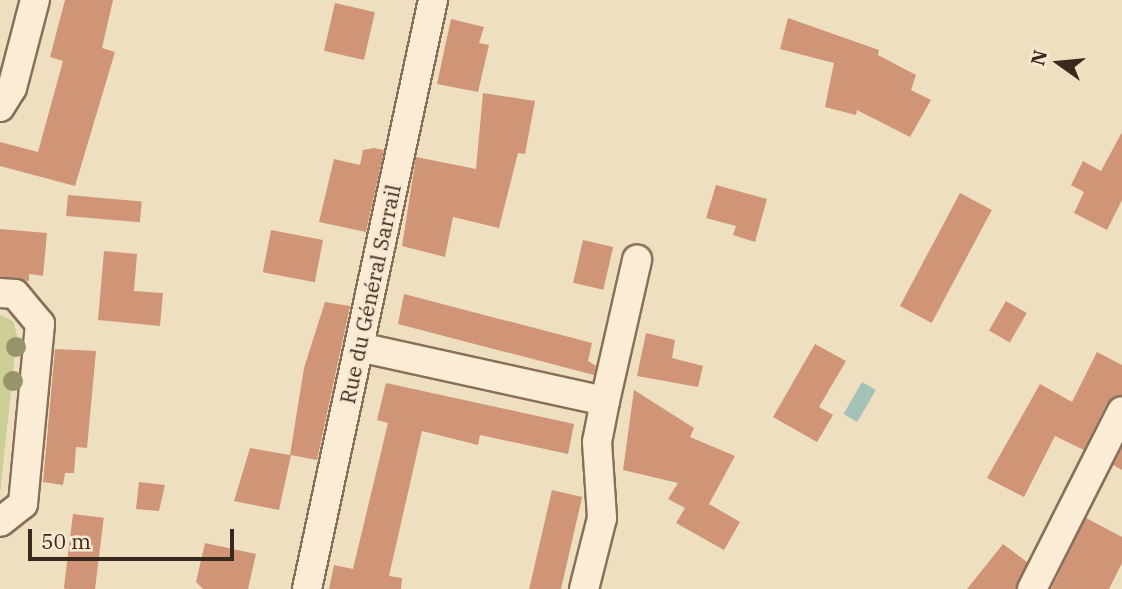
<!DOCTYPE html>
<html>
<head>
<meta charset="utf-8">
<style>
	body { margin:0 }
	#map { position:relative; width:1122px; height:589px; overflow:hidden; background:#efdfc1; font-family:"IBM Plex Serif",serif }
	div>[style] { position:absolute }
	.green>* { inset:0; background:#cbce95 }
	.water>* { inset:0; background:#a4c2b7; transform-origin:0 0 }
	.building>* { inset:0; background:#cf9576; transform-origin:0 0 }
	.roads { filter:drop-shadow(2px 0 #8a6f58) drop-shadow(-2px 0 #8a6f58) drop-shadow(0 2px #8a6f58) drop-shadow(0 -2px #8a6f58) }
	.minor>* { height:28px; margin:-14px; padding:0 14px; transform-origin:14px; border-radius:14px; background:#faecd5 }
	.trees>* { width:20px; height:20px; margin:-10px; border-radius:50%; background:#95946a }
	span { translate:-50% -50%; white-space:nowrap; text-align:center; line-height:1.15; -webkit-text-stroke:6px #f7e9d1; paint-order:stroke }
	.street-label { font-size:21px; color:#39291d }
	.north { position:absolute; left:1024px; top:28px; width:70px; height:70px; -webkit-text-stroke:5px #f7e9d1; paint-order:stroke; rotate:285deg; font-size:19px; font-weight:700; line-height:28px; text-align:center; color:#39291d }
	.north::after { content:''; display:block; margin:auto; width:24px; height:32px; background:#39291d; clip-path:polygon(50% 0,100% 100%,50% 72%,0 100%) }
	.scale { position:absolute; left:28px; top:529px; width:206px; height:32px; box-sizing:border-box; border:4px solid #39291d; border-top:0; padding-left:9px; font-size:21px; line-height:24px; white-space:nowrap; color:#39291d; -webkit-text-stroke:5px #f7e9d1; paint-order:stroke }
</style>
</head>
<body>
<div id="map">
	<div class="green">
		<i style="clip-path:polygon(0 315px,13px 321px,17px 335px,0 494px)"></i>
	</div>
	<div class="water">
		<i style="left:862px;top:382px;width:16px;height:37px;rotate:30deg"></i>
	</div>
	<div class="building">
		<i style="clip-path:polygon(65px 0,113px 0,102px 48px,115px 52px,75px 186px,0 166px,0 142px,38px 152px,63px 61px,50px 57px)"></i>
		<i style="left:335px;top:3px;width:41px;height:49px;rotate:13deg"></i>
		<i style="clip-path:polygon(788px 18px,879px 50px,878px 55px,916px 75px,911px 90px,931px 100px,910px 137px,857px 110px,856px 115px,825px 107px,834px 63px,780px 49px)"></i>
		<i style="clip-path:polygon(451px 19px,484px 27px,479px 43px,489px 45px,478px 92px,437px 84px)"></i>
		<i style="clip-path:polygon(483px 93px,535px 101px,525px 154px,518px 153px,499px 228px,453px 217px,445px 257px,402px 246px,416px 157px,476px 169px)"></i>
		<i style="clip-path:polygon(1122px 132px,1122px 200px,1107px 230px,1074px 213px,1084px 192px,1071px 185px,1083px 161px,1101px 171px)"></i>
		<i style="clip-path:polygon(374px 148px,384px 150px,366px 232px,319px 222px,334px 159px,360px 165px,363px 150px)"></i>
		<i style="clip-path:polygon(716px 185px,767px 199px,755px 242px,733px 235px,736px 226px,706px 218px)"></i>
		<i style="left:960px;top:193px;width:36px;height:128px;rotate:28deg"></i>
		<i style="left:68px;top:195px;width:74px;height:21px;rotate:5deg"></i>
		<i style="clip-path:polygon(0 229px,47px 233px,43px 276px,29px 274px,29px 281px,0 277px)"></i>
		<i style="left:271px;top:230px;width:53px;height:43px;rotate:11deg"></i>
		<i style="left:583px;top:240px;width:31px;height:44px;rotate:13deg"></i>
		<i style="clip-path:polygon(104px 251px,137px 254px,134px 291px,163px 293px,160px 326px,98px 320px)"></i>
		<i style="clip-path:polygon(404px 294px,592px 343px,588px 361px,596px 366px,594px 375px,398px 324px)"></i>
		<i style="left:1006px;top:301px;width:24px;height:34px;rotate:30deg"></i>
		<i style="clip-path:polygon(325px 302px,350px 306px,317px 460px,291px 455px,279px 510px,234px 501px,250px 448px,290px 455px,304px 368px)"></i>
		<i style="clip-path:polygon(646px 333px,675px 340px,672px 358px,703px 366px,698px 387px,637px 376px)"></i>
		<i style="clip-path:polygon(815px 344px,846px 361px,819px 407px,833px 415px,817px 442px,773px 417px)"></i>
		<i style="clip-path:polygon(55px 349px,96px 351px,87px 448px,76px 447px,74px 473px,65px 473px,63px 485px,43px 482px)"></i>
		<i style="clip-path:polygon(1097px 352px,1122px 365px,1122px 395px,1107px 403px,1084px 450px,1055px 436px,1024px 497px,987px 478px,1040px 384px,1072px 402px)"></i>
		<i style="clip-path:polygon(386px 383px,574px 424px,568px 454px,480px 435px,478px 445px,422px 431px,389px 576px,402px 578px,401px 589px,329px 589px,334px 565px,353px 569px,388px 423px,377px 420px)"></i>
		<i style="clip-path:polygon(634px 390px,694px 428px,690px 437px,735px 456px,709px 504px,740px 522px,724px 550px,676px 523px,685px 508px,668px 499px,678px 483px,623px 470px)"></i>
		<i style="clip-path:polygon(1122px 448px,1122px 470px,1113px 465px)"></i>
		<i style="clip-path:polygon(139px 482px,165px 485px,159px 511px,136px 509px)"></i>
		<i style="left:552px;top:490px;width:31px;height:102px;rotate:13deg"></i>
		<i style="left:73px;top:514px;width:31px;height:75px;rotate:7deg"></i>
		<i style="clip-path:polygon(1086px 518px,1122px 537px,1122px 563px,1109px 589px,1051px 589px)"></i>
		<i style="clip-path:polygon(205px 543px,256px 554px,248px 589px,203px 589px,196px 582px)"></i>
		<i style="clip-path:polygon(1003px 544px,1027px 562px,1016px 589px,967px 589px)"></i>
	</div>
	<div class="roads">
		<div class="minor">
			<i style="left:0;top:107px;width:22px;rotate:-58deg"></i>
			<i style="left:12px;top:88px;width:91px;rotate:-75.4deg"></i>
			<i style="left:0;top:293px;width:15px;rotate:4deg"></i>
			<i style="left:15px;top:294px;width:39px;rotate:50deg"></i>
			<i style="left:40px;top:324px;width:181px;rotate:95.4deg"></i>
			<i style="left:23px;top:504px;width:29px;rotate:142deg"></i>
			<i style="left:359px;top:347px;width:252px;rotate:12.4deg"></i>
			<i style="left:605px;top:401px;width:42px;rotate:101deg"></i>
			<i style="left:597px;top:442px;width:76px;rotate:86.2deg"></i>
			<i style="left:602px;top:518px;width:73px;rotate:104.2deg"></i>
			<i style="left:605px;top:401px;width:145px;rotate:-77.2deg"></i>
			<i style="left:307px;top:589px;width:602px;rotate:-77.93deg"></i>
			<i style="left:1032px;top:589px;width:199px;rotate:-63.2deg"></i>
		</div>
	</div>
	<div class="trees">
		<i style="left:16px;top:347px"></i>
		<i style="left:13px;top:381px"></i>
	</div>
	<div class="street-label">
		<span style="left:370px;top:294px;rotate:-78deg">Rue du Général Sarrail</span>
	</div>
	<div class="north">N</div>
	<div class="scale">50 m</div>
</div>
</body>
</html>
